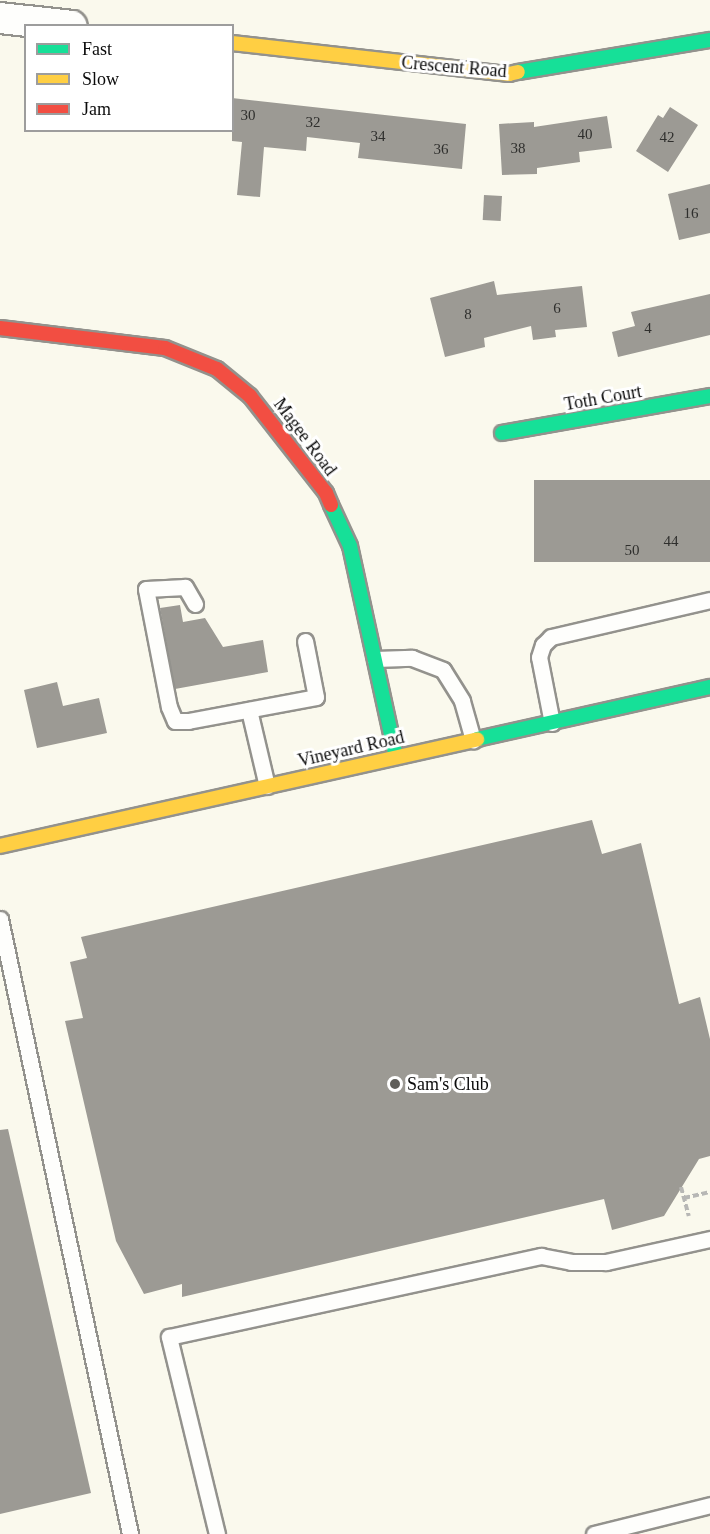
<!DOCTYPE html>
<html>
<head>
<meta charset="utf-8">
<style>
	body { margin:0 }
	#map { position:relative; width:710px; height:1534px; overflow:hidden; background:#faf9ed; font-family:Georgia,serif }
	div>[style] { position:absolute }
	.building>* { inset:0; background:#9c9a94; transform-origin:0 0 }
	.path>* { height:4px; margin-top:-2px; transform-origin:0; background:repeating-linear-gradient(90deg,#b7b7b5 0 6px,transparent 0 9px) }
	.roads { filter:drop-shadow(2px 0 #93928d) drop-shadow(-2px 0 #93928d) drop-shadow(0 2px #93928d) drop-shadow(0 -2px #93928d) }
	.lane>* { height:15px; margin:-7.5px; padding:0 7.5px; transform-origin:7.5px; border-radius:7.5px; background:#fefefc }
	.street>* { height:30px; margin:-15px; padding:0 15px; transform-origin:15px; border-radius:15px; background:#fefefc }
	.fast>* { height:14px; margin:-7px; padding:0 7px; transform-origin:7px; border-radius:7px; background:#16e098 }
	.slow>* { height:14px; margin:-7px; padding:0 7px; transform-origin:7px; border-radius:7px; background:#ffcf43 }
	.jam>* { height:14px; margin:-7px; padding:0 7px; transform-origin:7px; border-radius:7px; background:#f24e42 }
	.dots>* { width:16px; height:16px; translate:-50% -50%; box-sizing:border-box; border:3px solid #fff; border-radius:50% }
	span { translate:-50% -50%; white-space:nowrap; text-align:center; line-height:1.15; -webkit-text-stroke:6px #fff; paint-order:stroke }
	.number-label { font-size:15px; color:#2f2f2d }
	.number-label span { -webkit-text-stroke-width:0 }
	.street-label { font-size:18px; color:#0b0b0b }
	.poi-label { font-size:18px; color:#0b0b0b }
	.left { translate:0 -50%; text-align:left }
	.legend { position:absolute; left:24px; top:24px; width:210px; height:108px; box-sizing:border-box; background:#fff; border:2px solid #9d9d9d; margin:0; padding:8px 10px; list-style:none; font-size:18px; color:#0b0b0b }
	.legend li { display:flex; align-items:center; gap:12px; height:30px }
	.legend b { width:30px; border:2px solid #9d9d9d }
</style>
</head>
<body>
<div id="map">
	<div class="building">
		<i style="clip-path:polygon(232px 98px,466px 124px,462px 169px,358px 158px,360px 143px,307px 137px,306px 151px,264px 147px,260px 197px,237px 195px,242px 142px,232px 141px)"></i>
		<i style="clip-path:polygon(670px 107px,698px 125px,668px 172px,636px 151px,658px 115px,663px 118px)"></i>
		<i style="clip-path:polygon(607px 116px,612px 148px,579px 152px,580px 162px,537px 168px,537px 174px,502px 175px,499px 124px,534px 122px,534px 127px)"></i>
		<i style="clip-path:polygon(710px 184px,710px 233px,679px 240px,668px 194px)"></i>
		<i style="left:484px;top:195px;width:18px;height:25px;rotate:3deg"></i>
		<i style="clip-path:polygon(494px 281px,497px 295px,582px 286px,587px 327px,555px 330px,556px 337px,533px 340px,531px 326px,484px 338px,485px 347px,445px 357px,430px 298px)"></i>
		<i style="clip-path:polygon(710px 294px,710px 335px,618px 357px,612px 332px,635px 326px,631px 312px)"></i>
		<i style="left:710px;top:480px;width:82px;height:176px;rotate:90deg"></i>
		<i style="clip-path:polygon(180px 605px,183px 622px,205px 618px,223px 647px,263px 640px,268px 672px,175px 689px,160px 608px)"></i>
		<i style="clip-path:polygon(57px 682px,63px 706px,99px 698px,107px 733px,37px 748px,24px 690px)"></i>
		<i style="clip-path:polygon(592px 820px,602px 854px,641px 843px,679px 1004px,700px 997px,710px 1039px,710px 1156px,699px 1159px,664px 1216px,612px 1230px,604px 1199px,182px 1297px,182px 1284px,144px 1294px,116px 1241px,65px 1021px,83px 1018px,70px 962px,87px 958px,81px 937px)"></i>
		<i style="clip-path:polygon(8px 1129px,91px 1493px,0 1514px,0 1130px)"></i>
	</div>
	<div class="path">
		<i style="left:681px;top:1187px;width:30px;rotate:75deg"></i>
		<i style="left:684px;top:1198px;width:27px;rotate:-13deg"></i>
	</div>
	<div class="roads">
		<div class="lane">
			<i style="left:195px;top:604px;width:20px;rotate:-120deg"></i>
			<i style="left:185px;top:587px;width:39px;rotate:177deg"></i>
			<i style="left:146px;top:589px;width:120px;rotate:79deg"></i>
			<i style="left:169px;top:707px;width:15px;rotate:67deg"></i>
			<i style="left:175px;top:721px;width:13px"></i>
			<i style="left:188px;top:721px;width:130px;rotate:-10.6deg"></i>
			<i style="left:316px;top:697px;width:57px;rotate:-101.1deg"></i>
			<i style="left:375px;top:659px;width:37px;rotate:-2deg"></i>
			<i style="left:412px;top:658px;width:33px;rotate:21deg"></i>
			<i style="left:443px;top:670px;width:36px;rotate:58deg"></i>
			<i style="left:462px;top:701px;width:41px;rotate:74.2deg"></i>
			<i style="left:249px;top:710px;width:78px;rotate:76.7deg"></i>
			<i style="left:552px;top:723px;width:67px;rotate:-101.1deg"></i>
			<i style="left:539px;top:657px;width:13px;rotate:-72deg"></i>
			<i style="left:543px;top:645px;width:11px;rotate:-45deg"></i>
			<i style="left:551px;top:637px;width:163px;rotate:-13.1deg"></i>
			<i style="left:0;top:919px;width:629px;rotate:78.06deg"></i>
			<i style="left:217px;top:1534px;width:203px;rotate:-103.7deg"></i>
			<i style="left:169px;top:1337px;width:381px;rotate:-12.3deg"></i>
			<i style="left:541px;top:1256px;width:31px;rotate:11deg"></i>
			<i style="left:571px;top:1262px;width:35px"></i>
			<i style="left:606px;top:1262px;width:107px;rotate:-12.5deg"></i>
			<i style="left:594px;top:1534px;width:120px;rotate:-14deg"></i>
		</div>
		<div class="street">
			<i style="left:0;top:18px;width:72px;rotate:6.3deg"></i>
		</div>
		<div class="fast">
			<i style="left:518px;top:72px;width:195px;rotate:-9.5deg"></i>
			<i style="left:502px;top:433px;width:211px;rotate:-10.1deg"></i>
			<i style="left:331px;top:505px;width:45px;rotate:65.1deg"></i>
			<i style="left:350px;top:546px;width:216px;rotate:77.7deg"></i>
			<i style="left:477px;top:739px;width:239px;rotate:-12.6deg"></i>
		</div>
		<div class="slow">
			<i style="left:232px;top:43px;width:279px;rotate:6.4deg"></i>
			<i style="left:509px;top:74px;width:9px;rotate:-13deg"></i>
			<i style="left:0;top:846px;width:489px;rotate:-12.6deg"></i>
		</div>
		<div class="jam">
			<i style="left:0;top:328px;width:166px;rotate:6.9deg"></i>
			<i style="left:165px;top:348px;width:56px;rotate:22deg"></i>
			<i style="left:217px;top:369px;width:43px;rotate:39.3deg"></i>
			<i style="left:250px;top:396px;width:123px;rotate:51.9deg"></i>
			<i style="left:326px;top:493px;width:13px;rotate:67deg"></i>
		</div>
	</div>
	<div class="dots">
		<i style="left:395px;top:1084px;background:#5f5e5a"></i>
	</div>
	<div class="number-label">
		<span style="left:248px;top:116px">30</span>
		<span style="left:313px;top:123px">32</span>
		<span style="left:585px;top:135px">40</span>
		<span style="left:378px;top:137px">34</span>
		<span style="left:667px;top:138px">42</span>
		<span style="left:518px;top:149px">38</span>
		<span style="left:441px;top:150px">36</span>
		<span style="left:691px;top:214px">16</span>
		<span style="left:557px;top:309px">6</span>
		<span style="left:468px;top:315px">8</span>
		<span style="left:648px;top:329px">4</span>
		<span style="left:671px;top:542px">44</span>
		<span style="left:632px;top:551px">50</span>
	</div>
	<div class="street-label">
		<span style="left:454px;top:67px;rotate:5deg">Crescent Road</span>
		<span style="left:603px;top:398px;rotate:-10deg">Toth Court</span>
		<span style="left:305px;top:437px;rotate:53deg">Magee Road</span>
		<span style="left:351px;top:749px;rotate:-13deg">Vineyard Road</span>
	</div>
	<div class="poi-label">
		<span class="left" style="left:407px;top:1084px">Sam's Club</span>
	</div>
	<ul class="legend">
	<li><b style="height:8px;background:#16e098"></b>Fast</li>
	<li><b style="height:8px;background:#ffcf43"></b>Slow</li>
	<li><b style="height:8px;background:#f24e42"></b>Jam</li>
	</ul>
</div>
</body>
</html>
